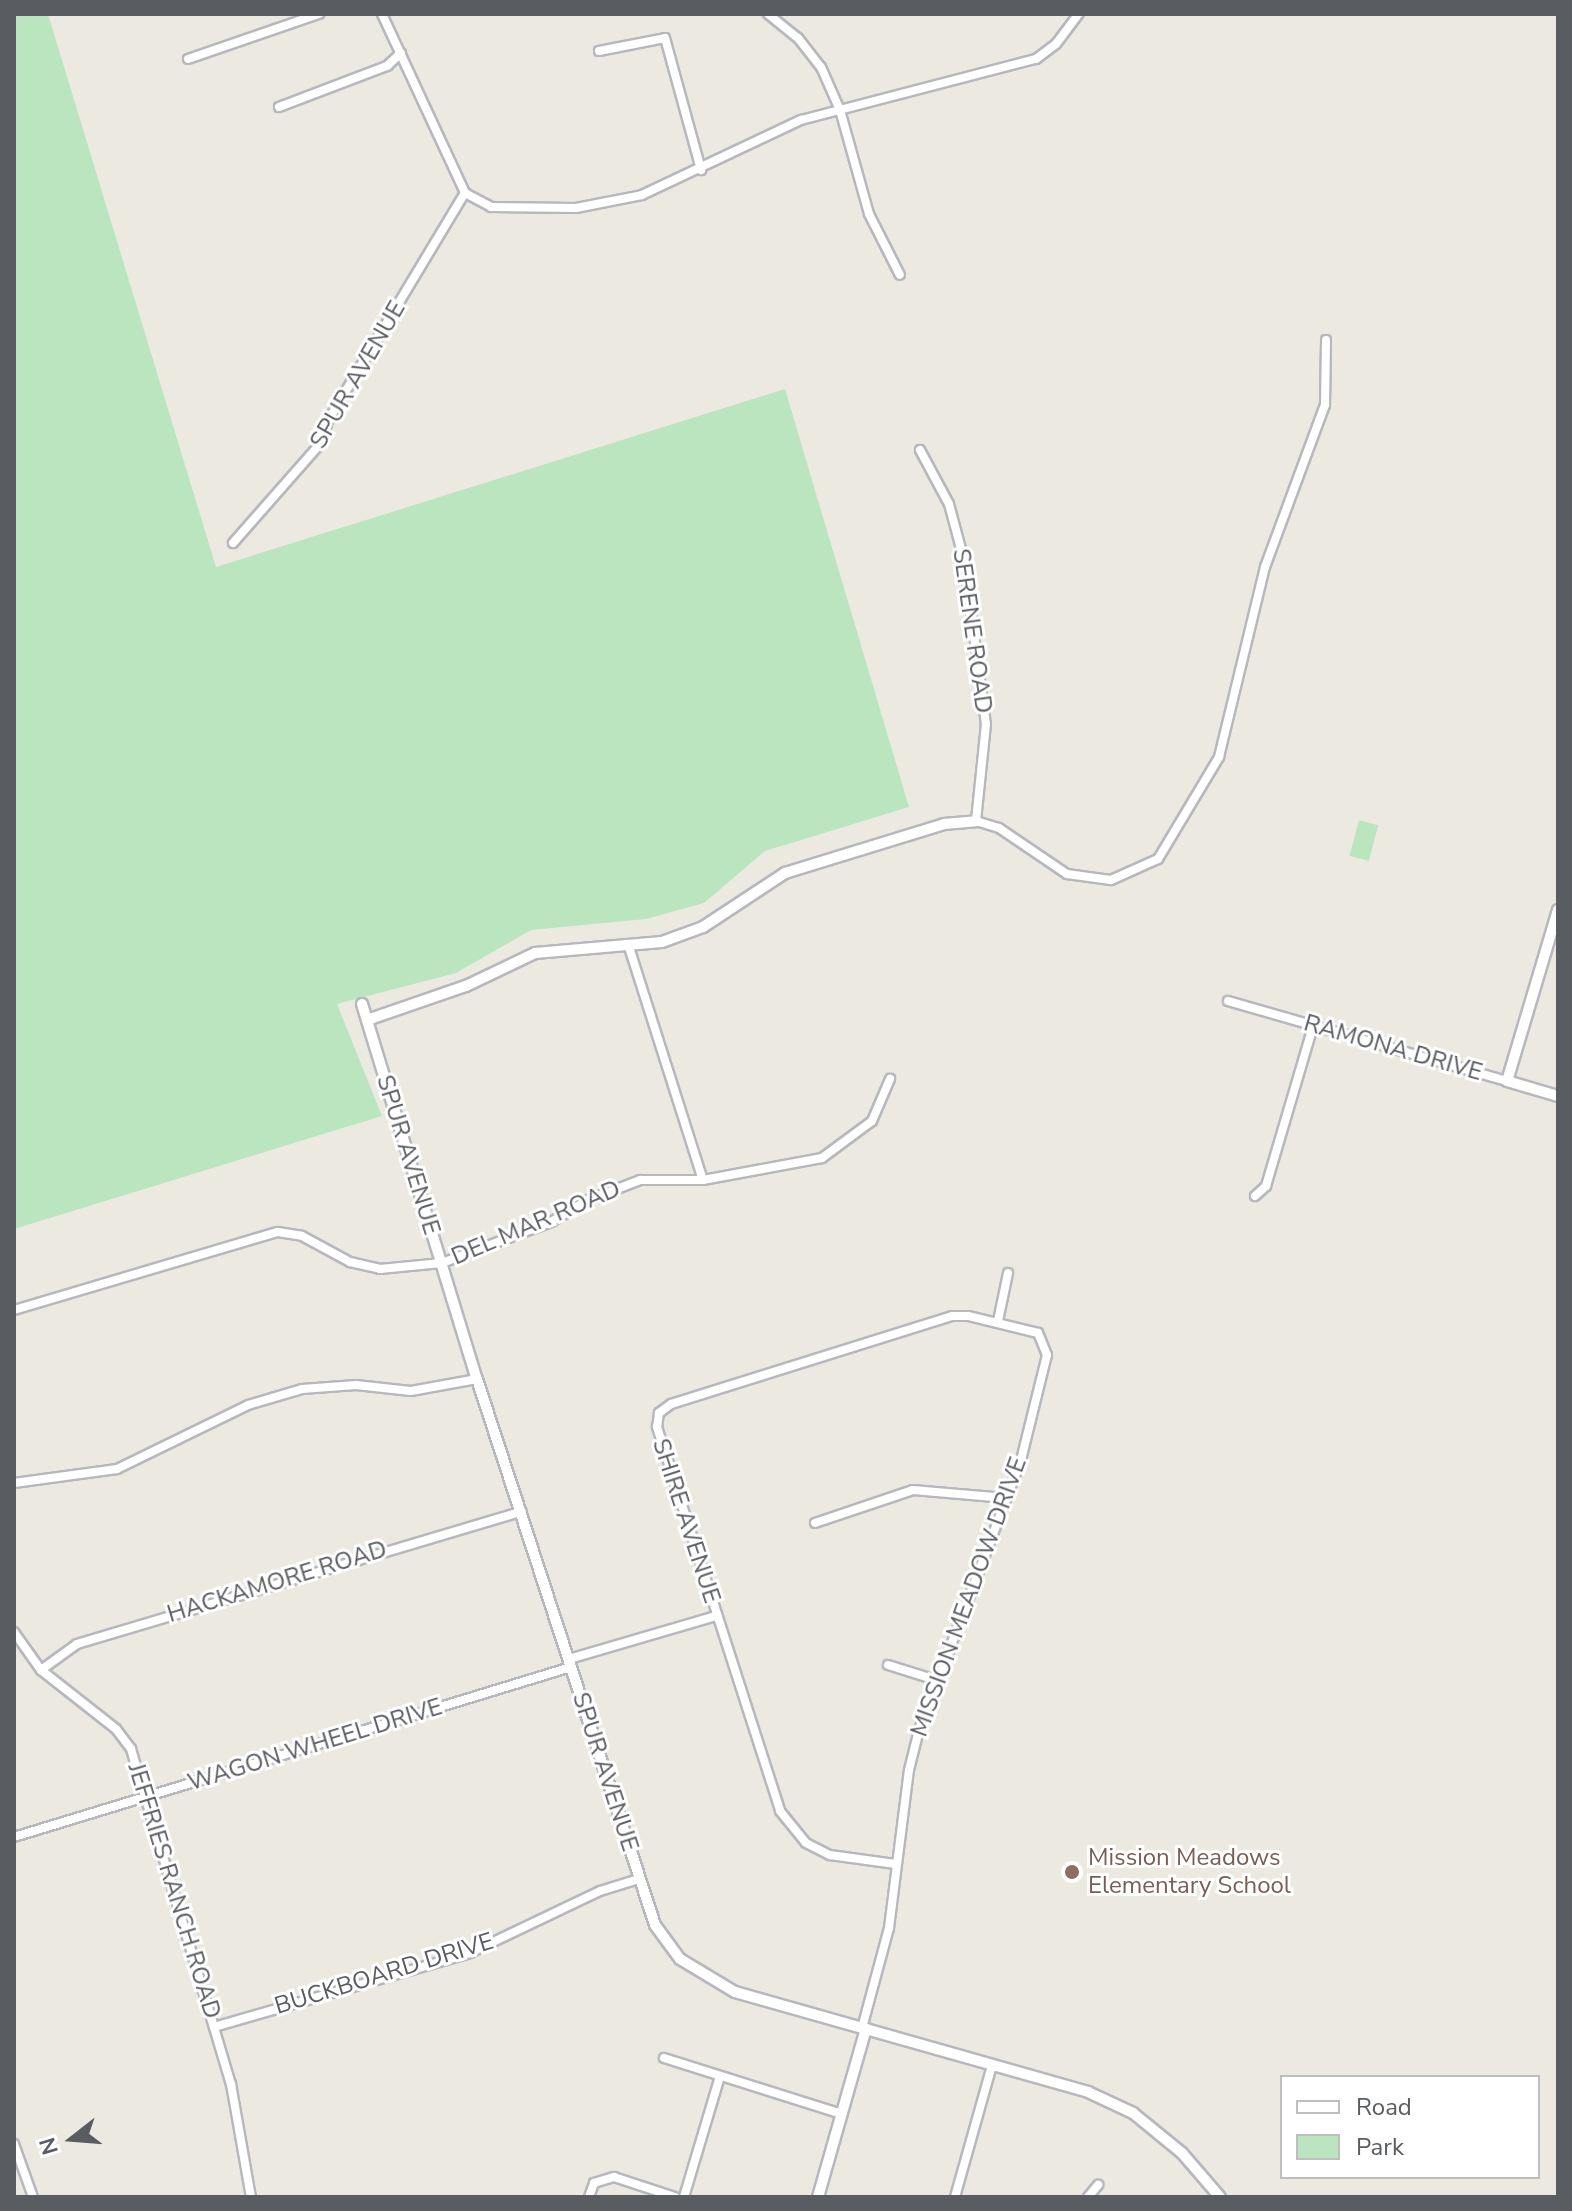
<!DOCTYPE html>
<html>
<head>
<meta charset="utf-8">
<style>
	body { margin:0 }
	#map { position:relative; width:1572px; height:2211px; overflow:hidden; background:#eceae0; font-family:"Nunito Sans",sans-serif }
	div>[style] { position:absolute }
	.green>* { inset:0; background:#bbe5be; transform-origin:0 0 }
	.roads { filter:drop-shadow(2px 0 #b6b8bd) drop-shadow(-2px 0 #b6b8bd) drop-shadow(0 2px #b6b8bd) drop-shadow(0 -2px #b6b8bd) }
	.minor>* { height:8px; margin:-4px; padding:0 4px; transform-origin:4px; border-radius:4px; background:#fff }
	.tertiary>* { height:10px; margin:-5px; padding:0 5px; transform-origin:5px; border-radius:5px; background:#fff }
	.dots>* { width:22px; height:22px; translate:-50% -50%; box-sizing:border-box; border:4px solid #fff; border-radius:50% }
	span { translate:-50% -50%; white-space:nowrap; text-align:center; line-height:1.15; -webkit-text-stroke:6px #fff; paint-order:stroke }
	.street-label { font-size:24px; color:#595c61 }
	.education-label { font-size:24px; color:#785e54 }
	.left { translate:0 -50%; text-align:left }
	.frame { position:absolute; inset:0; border:16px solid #595c61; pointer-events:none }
	.legend { position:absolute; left:1280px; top:2075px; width:260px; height:104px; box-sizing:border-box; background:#fff; border:2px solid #bdbec0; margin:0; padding:10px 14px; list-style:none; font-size:24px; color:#595c61 }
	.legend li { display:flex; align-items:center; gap:16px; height:40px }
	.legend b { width:40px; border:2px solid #bdbec0 }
	.north { position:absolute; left:32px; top:2099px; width:80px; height:80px; -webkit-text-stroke:6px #fff; paint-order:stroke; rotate:253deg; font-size:22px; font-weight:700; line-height:32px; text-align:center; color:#595c61 }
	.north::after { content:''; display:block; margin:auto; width:28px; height:36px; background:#595c61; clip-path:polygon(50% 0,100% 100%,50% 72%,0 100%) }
</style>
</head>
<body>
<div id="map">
	<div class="green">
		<i style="clip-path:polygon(14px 14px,48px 14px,216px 567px,785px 389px,909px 807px,765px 851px,704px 903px,646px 919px,531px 930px,456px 973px,337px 1004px,382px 1116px,14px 1229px)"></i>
		<i style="left:1359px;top:820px;width:20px;height:37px;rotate:15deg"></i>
	</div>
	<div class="roads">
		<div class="minor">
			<i style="left:382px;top:14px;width:197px;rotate:65.1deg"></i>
			<i style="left:465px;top:193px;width:30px;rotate:28deg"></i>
			<i style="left:491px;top:207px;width:85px;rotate:0.7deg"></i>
			<i style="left:576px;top:208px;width:67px;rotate:-11.1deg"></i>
			<i style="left:642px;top:195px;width:176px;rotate:-25.3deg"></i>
			<i style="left:801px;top:120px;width:243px;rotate:-14.6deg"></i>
			<i style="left:1036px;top:59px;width:25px;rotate:-37deg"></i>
			<i style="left:1056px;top:44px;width:38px;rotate:-53deg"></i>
			<i style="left:768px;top:14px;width:38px;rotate:39deg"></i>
			<i style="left:798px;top:38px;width:37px;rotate:52deg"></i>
			<i style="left:821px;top:67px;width:47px;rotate:66.2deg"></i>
			<i style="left:840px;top:110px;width:108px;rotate:74.4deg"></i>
			<i style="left:869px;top:214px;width:68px;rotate:63.1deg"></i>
			<i style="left:599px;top:51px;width:67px;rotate:-11.1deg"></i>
			<i style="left:665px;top:38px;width:137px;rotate:74.7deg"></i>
			<i style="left:188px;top:59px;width:139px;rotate:-19deg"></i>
			<i style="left:279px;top:107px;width:116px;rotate:-20.8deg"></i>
			<i style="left:387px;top:66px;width:19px;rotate:-43deg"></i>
			<i style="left:920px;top:450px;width:61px;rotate:61.8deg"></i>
			<i style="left:949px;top:504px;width:58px;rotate:75deg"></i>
			<i style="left:964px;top:560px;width:165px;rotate:82.4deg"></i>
			<i style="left:986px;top:724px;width:98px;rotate:95.9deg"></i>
			<i style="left:976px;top:821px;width:24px;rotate:17deg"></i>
			<i style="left:999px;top:828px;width:82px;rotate:34.1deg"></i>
			<i style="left:1067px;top:874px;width:44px;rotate:7.8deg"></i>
			<i style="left:1111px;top:880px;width:51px;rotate:-24.1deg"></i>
			<i style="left:1158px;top:859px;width:119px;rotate:-59.1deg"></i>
			<i style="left:1219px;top:757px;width:195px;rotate:-76.4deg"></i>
			<i style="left:1265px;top:567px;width:173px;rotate:-69.7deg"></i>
			<i style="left:1325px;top:405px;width:65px;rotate:-89.1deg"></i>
			<i style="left:233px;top:543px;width:133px;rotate:-48.7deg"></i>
			<i style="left:321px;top:443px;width:25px;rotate:-72deg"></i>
			<i style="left:329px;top:419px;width:264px;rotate:-59deg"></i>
			<i style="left:629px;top:947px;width:244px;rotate:72.4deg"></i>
			<i style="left:1228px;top:1001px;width:290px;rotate:16deg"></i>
			<i style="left:1255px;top:1196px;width:15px;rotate:-42deg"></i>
			<i style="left:1266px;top:1186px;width:167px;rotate:-73.6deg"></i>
			<i style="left:14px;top:1310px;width:275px;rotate:-16.5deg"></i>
			<i style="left:278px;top:1232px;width:24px;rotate:9deg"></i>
			<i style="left:302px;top:1236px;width:55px;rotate:28.4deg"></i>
			<i style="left:350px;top:1262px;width:31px;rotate:13deg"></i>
			<i style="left:380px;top:1269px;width:62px;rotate:-5.5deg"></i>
			<i style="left:442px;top:1263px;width:116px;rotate:-20.6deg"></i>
			<i style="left:551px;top:1222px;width:43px;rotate:-30.7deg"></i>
			<i style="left:588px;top:1200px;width:56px;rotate:-21deg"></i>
			<i style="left:640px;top:1180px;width:63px"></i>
			<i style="left:703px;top:1180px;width:121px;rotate:-10.5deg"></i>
			<i style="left:822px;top:1158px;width:62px;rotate:-36.5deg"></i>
			<i style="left:872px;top:1121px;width:46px;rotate:-66.8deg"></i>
			<i style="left:998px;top:1321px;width:49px;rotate:-78.2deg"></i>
			<i style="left:14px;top:1483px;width:104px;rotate:-7.7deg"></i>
			<i style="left:117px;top:1469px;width:146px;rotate:-26deg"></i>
			<i style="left:248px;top:1405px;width:56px;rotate:-16.5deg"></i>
			<i style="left:302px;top:1389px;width:54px;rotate:-4.2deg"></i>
			<i style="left:356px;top:1385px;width:55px;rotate:6.2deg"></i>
			<i style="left:411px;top:1391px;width:67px;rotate:-10.3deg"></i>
			<i style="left:815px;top:1523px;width:103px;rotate:-18.6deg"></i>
			<i style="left:913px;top:1490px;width:93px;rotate:4.9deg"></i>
			<i style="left:14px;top:1632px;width:47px;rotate:54.6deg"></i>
			<i style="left:41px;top:1670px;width:95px;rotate:38.2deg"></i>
			<i style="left:116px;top:1729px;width:25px;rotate:53deg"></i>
			<i style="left:131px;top:1749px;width:350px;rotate:73.4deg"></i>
			<i style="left:231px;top:2084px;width:115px;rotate:80deg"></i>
			<i style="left:569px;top:1659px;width:153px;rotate:-16.3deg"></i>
			<i style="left:888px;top:1665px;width:50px;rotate:17.4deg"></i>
			<i style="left:41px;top:1670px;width:44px;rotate:-35.8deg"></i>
			<i style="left:77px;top:1644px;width:464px;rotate:-16.6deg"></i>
			<i style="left:14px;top:1837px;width:582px;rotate:-16.97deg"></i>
			<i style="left:214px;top:2027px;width:266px;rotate:-16.1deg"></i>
			<i style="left:470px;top:1953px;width:144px;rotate:-25.5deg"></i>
			<i style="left:600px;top:1891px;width:41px;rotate:-17.1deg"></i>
			<i style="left:862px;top:2028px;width:104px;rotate:-74.9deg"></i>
			<i style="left:889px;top:1928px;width:159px;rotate:-82.8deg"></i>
			<i style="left:909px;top:1770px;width:41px;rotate:-76deg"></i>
			<i style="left:919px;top:1730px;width:289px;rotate:-69.3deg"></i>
			<i style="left:1021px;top:1460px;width:108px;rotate:-76.1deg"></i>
			<i style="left:1047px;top:1355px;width:24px;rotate:-112deg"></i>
			<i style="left:1038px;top:1333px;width:72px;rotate:-166.3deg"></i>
			<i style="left:968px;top:1316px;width:16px;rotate:180deg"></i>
			<i style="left:952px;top:1316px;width:294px;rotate:162.6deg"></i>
			<i style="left:671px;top:1404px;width:15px;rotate:143deg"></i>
			<i style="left:659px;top:1413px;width:14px;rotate:98deg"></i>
			<i style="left:657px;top:1427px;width:403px;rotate:72.2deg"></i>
			<i style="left:780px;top:1811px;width:41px;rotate:50.9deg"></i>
			<i style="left:806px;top:1843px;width:27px;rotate:27deg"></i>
			<i style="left:830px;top:1855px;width:66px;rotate:7.9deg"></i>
			<i style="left:664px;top:2058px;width:187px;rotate:17.5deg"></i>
			<i style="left:14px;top:2144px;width:56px;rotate:70.3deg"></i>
			<i style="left:589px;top:2197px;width:15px;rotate:-70deg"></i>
			<i style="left:594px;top:2183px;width:21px;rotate:-17deg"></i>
			<i style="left:614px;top:2177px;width:64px;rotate:18.2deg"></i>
			<i style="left:684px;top:2197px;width:126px;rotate:-73.4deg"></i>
			<i style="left:955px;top:2197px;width:137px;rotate:-74.3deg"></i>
			<i style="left:1088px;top:2197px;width:16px;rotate:-50deg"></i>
		</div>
		<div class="tertiary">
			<i style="left:1558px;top:910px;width:178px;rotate:106.6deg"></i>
			<i style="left:1507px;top:1081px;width:53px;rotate:16.4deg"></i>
			<i style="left:362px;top:1004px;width:392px;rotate:73deg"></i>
			<i style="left:477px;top:1379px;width:574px;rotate:71.94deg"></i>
			<i style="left:655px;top:1925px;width:42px;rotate:53.7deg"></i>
			<i style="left:680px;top:1959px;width:64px;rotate:31deg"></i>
			<i style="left:735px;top:1992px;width:367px;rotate:15.8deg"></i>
			<i style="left:1088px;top:2092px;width:50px;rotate:25deg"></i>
			<i style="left:1133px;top:2113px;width:63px;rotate:39.2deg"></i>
			<i style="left:1182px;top:2153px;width:58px;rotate:49.2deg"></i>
			<i style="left:367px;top:1020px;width:105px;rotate:-19deg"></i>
			<i style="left:466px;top:986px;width:76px;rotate:-25.6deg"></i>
			<i style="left:535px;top:953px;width:127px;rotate:-5deg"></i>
			<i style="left:662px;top:942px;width:44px;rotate:-20.1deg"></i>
			<i style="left:703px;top:927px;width:98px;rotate:-33.4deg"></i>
			<i style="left:785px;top:873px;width:166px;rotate:-17.1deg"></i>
			<i style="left:944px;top:824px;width:32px;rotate:-5deg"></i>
			<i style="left:818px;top:2197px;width:175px;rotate:-74.1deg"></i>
		</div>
	</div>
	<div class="dots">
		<i style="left:1072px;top:1872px;background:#8d6e63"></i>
	</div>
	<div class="street-label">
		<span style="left:358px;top:375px;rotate:-60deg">SPUR AVENUE</span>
		<span style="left:972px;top:631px;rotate:82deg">SERENE ROAD</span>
		<span style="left:1393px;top:1048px;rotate:16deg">RAMONA DRIVE</span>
		<span style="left:408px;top:1155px;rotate:73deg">SPUR AVENUE</span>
		<span style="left:536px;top:1223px;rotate:-23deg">DEL MAR ROAD</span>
		<span style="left:686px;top:1521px;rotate:72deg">SHIRE AVENUE</span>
		<span style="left:277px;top:1582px;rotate:-17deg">HACKAMORE ROAD</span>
		<span style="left:969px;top:1597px;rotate:-70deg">MISSION MEADOW DRIVE</span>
		<span style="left:315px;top:1745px;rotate:-17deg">WAGON WHEEL DRIVE</span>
		<span style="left:605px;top:1772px;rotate:72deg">SPUR AVENUE</span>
		<span style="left:174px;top:1891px;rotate:73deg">JEFFRIES RANCH ROAD</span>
		<span style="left:384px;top:1974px;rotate:-17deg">BUCKBOARD DRIVE</span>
	</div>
	<div class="education-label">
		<span class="left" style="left:1088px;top:1872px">Mission Meadows<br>Elementary School</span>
	</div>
	<div class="frame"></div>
	<ul class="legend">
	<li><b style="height:10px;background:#fff"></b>Road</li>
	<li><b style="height:22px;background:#bbe5be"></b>Park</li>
	</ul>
	<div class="north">N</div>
</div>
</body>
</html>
